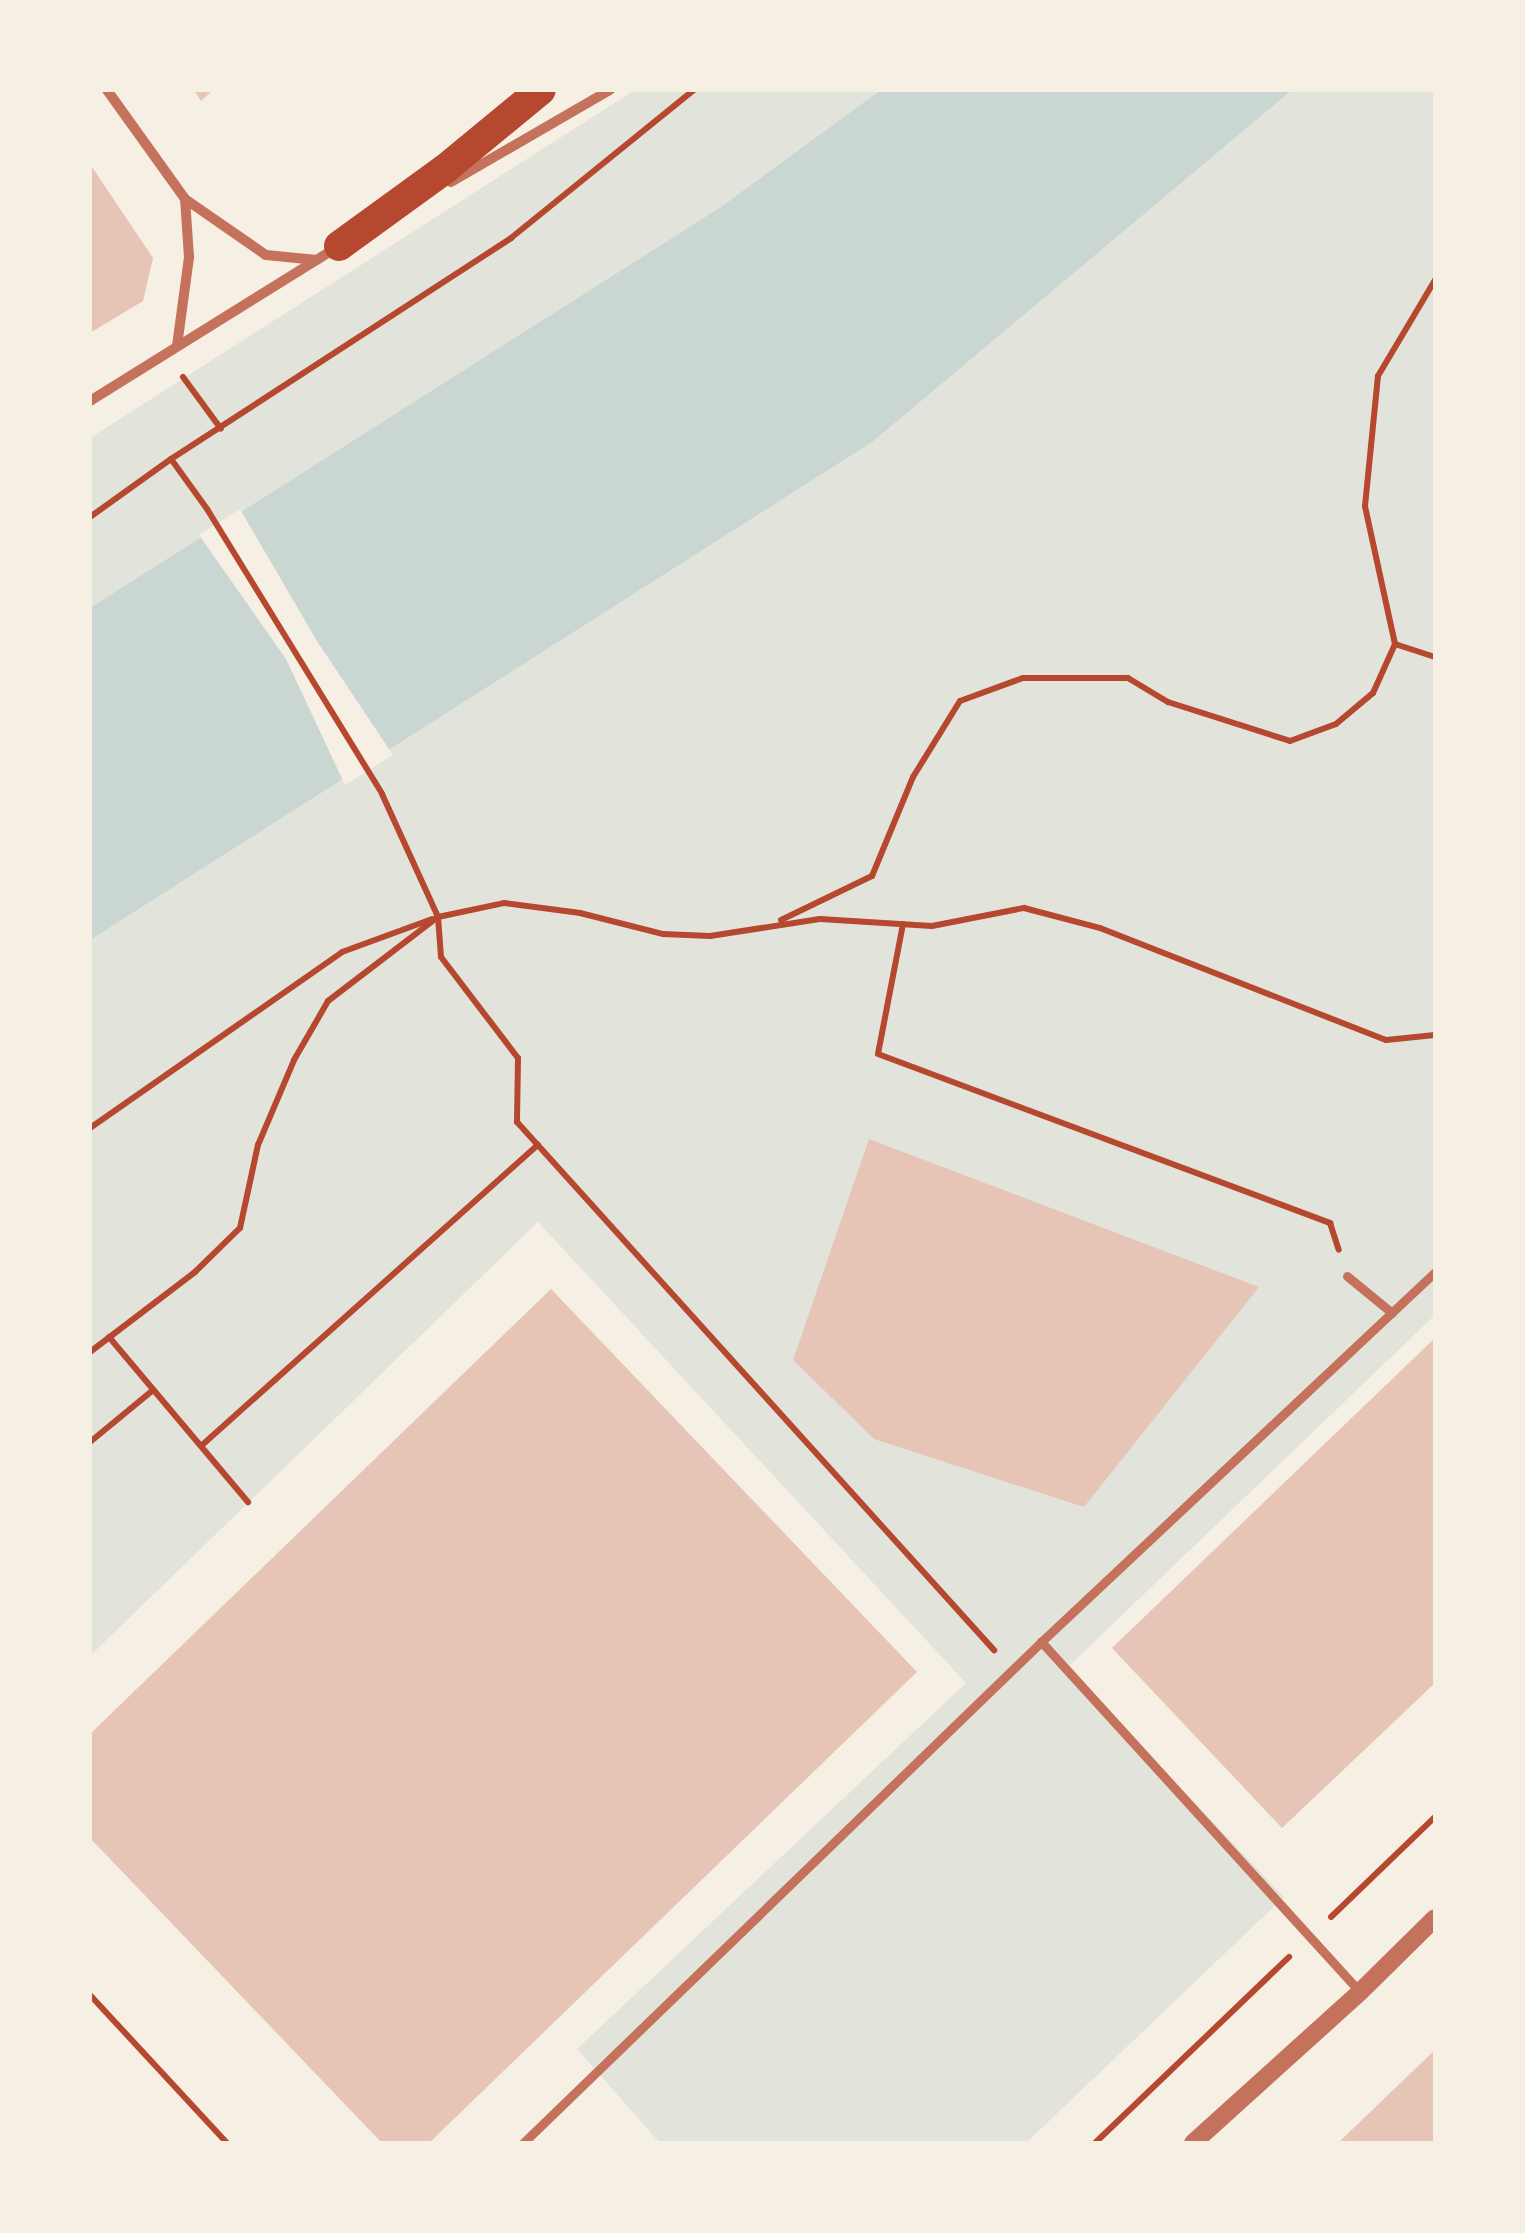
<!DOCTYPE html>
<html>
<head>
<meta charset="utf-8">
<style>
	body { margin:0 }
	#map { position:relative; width:1525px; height:2233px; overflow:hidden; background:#f6efe4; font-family:"Source Sans 3",sans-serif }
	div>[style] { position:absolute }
	.green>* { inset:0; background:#e2e4dc }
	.water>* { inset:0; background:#c9d6d2 }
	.pier>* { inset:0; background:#f6efe4 }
	.building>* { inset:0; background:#e6c5b7 }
	.path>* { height:6px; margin:-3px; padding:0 3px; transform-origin:3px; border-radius:3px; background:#b5482f }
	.pedestrian>* { height:9px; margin:-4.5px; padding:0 4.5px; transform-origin:4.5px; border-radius:4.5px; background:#c5725c }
	.minor>* { height:10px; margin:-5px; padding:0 5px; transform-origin:5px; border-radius:5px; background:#c5725c }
	.tertiary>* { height:18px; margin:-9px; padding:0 9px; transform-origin:9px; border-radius:9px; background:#c5725c }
	.motorway>* { height:30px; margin:-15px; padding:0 15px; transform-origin:15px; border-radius:15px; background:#b5482f }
	span { translate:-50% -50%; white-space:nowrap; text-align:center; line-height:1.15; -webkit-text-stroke:8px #f6efe4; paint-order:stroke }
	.frame { position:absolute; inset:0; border:92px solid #f6efe4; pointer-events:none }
</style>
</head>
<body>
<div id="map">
	<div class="green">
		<i style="clip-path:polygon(635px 90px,1435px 90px,1435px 1315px,1067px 1668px,1284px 1897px,1026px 2143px,660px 2143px,577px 2049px,966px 1683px,538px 1222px,90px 1656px,90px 438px)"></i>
	</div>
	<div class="water">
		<i style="clip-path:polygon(881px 90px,1292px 90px,872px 442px,90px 940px,90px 608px,721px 207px)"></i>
	</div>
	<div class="pier">
		<i style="clip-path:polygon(240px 509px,317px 641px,393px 755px,345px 785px,286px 659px,199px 535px)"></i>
	</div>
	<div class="building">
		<i style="clip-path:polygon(194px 90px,213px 90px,201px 101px)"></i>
		<i style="clip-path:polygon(90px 164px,153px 258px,143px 301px,90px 333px)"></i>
		<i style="clip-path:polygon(869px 1139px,1259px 1287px,1084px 1507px,874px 1439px,793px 1360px)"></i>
		<i style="clip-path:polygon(551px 1289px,917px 1672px,429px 2143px,382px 2143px,90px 1838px,90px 1734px)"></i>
		<i style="clip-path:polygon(1435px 1338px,1435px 1683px,1282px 1828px,1112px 1648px)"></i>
		<i style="clip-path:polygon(1435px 2050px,1435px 2143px,1338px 2143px,1415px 2069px)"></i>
	</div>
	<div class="path">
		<i style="left:183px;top:377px;width:64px;rotate:53.8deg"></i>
		<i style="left:171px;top:459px;width:62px;rotate:54.2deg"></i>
		<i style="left:207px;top:509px;width:334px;rotate:58.4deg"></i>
		<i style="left:382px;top:794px;width:135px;rotate:65.5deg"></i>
		<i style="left:438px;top:917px;width:40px;rotate:85.7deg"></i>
		<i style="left:441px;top:957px;width:127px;rotate:52.7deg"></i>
		<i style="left:518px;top:1058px;width:64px;rotate:90.9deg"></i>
		<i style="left:517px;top:1122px;width:712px;rotate:47.91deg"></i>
		<i style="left:90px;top:517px;width:100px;rotate:-35.6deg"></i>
		<i style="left:171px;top:459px;width:406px;rotate:-33deg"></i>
		<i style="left:511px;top:238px;width:235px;rotate:-39deg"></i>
		<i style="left:1395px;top:644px;width:42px;rotate:18deg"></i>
		<i style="left:781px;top:920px;width:101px;rotate:-25.8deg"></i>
		<i style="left:872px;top:876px;width:107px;rotate:-67.5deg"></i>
		<i style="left:913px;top:777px;width:89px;rotate:-58.3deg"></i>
		<i style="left:960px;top:701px;width:67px;rotate:-20.1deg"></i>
		<i style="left:1023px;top:678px;width:105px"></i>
		<i style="left:1128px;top:678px;width:47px;rotate:31deg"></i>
		<i style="left:1168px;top:702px;width:128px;rotate:17.7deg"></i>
		<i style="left:1290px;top:741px;width:49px;rotate:-20.3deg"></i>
		<i style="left:1336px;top:724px;width:48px;rotate:-40deg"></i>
		<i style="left:1373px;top:693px;width:54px;rotate:-65.8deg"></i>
		<i style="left:1395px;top:644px;width:141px;rotate:-102.3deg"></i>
		<i style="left:1365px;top:506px;width:131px;rotate:-84.3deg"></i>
		<i style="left:1378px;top:376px;width:112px;rotate:-59.3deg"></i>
		<i style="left:903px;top:924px;width:132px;rotate:100.9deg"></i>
		<i style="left:878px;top:1054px;width:483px;rotate:20.5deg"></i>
		<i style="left:1330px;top:1223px;width:28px;rotate:72deg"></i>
		<i style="left:90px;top:1128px;width:307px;rotate:-34.9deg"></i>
		<i style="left:342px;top:952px;width:96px;rotate:-20.1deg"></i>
		<i style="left:109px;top:1337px;width:216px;rotate:49.9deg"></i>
		<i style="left:90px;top:1352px;width:132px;rotate:-37.3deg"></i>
		<i style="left:195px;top:1272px;width:63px;rotate:-44.4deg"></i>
		<i style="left:240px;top:1228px;width:85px;rotate:-77.8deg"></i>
		<i style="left:258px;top:1145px;width:92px;rotate:-67deg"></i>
		<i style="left:294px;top:1060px;width:68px;rotate:-60deg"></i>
		<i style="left:328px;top:1001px;width:138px;rotate:-37.4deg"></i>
		<i style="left:438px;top:917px;width:67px;rotate:-12deg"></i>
		<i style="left:504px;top:903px;width:77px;rotate:7.5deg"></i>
		<i style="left:580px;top:913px;width:86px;rotate:14.2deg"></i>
		<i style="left:663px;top:934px;width:47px;rotate:2.4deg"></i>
		<i style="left:710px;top:936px;width:111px;rotate:-8.8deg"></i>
		<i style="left:820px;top:919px;width:112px;rotate:3.6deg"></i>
		<i style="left:932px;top:926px;width:94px;rotate:-11.1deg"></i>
		<i style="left:1024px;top:908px;width:79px;rotate:14.7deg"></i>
		<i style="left:1100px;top:928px;width:307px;rotate:21.4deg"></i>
		<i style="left:1386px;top:1040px;width:49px;rotate:-5.8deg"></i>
		<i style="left:90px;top:1442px;width:82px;rotate:-39.5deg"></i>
		<i style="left:201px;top:1446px;width:452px;rotate:-41.8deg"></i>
		<i style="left:1331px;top:1917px;width:144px;rotate:-43.9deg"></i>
		<i style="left:90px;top:1995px;width:202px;rotate:47.2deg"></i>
		<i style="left:1095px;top:2143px;width:269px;rotate:-43.8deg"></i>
	</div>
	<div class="pedestrian">
		<i style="left:1347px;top:1276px;width:58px;rotate:39.4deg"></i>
		<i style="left:1360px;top:1992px;width:474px;rotate:-132.3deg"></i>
		<i style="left:1041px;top:1642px;width:540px;rotate:-43.2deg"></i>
		<i style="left:523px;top:2143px;width:721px;rotate:-44.04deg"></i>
	</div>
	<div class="minor">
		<i style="left:107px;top:90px;width:134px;rotate:54.4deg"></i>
		<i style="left:185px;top:199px;width:98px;rotate:34.7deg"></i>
		<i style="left:266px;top:255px;width:51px;rotate:5.6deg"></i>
		<i style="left:451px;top:182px;width:184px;rotate:-30.1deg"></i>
		<i style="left:177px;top:346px;width:90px;rotate:-82.3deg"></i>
		<i style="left:189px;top:257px;width:58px;rotate:-93.9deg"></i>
		<i style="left:90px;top:401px;width:290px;rotate:-31.9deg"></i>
	</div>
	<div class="tertiary">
		<i style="left:1193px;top:2143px;width:225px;rotate:-42.1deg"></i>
		<i style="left:1360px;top:1992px;width:105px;rotate:-44.6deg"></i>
	</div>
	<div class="motorway">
		<i style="left:339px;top:246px;width:131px;rotate:-36deg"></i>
		<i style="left:445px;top:169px;width:124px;rotate:-39.5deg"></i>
	</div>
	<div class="frame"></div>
</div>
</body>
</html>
